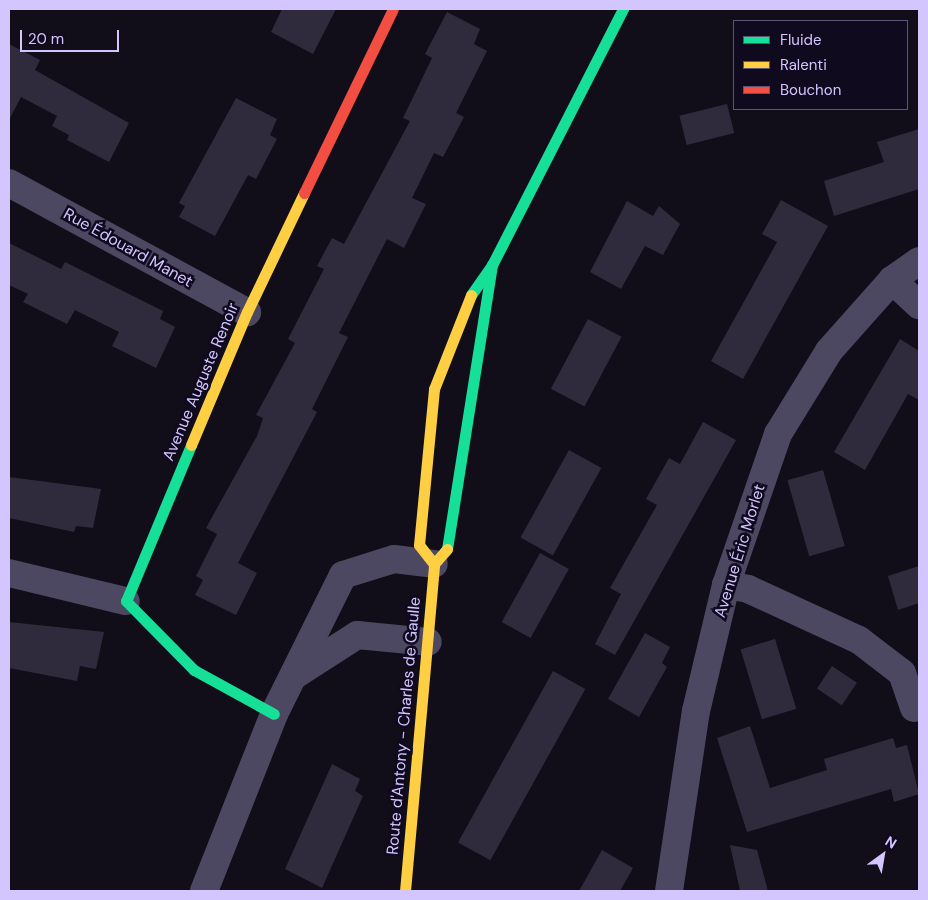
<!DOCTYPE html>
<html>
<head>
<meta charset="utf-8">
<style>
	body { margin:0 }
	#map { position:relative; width:928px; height:900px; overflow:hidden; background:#110e19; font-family:"DM Sans",sans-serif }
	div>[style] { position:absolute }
	.building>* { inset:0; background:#2f2b3c; transform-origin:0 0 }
	.street>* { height:28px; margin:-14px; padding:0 14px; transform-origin:14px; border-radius:14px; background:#4d4862 }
	.fast>* { height:11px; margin:-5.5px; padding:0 5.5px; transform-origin:5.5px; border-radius:5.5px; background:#16e098 }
	.slow>* { height:11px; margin:-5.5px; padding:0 5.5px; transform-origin:5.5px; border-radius:5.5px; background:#ffcf43 }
	.jam>* { height:11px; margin:-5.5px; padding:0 5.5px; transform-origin:5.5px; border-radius:5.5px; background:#f24e42 }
	span { translate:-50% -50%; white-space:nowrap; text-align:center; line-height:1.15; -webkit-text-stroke:5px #0f0a1d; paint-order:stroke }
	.street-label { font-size:16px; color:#d3c6ff }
	.frame { position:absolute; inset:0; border:10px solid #d3c6ff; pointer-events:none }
	.legend { position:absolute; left:733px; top:20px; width:175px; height:90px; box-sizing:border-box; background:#0f0a1d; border:1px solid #5d5577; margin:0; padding:6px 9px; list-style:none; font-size:15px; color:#d3c6ff }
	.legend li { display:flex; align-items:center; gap:10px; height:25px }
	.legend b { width:25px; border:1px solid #5d5577 }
	.north { position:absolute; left:858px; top:830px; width:50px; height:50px; -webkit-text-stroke:4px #0f0a1d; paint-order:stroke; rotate:32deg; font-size:14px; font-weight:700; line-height:20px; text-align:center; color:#d3c6ff }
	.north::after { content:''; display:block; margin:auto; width:18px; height:22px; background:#d3c6ff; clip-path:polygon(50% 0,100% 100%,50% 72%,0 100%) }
	.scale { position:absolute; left:20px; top:30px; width:99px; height:22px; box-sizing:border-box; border:2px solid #d3c6ff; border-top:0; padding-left:6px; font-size:15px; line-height:18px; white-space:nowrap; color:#d3c6ff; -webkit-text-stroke:4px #0f0a1d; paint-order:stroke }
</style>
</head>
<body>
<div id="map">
	<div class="building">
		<i style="clip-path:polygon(282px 9px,336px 9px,313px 54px,271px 32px)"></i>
		<i style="clip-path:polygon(447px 12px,480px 29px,474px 44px,487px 51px,456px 113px,464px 117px,443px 157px,434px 153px,412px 198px,426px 204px,404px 248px,387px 239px,339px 333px,348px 337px,312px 409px,317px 412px,238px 563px,257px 573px,236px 615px,195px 595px,203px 580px,196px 576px,217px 534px,206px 528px,257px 436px,263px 418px,256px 415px,295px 343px,288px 339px,324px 269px,317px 266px,332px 238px,344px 244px,410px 121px,403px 118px,432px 58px,425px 54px)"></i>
		<i style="clip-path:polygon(9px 44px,40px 60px,35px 70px,129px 123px,109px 162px,67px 140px,69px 135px,52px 126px,57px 116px,21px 97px,9px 120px)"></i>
		<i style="clip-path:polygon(236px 98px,277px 119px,270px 135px,277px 139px,256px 179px,248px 175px,215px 236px,179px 217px,185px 206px,179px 203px)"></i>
		<i style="left:727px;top:104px;width:30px;height:49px;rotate:76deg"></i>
		<i style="clip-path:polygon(919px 129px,919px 189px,834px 216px,824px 181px,884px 162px,877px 142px)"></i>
		<i style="clip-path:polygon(781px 200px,828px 226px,743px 379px,711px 361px,777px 242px,762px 234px)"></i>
		<i style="clip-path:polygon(627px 201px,653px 216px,659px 206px,680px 224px,663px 255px,645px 246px,621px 289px,590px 272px)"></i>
		<i style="clip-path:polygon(9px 243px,61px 269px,65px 262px,163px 311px,160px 319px,175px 327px,156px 368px,112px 346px,119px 332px,75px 310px,67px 324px,23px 302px,28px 294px,9px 285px)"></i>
		<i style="left:588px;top:319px;width:38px;height:79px;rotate:28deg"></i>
		<i style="clip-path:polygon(900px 339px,919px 351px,919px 400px,908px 394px,865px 470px,834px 452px)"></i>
		<i style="clip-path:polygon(703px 422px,736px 440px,615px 655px,595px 644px,621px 594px,610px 588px,657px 505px,646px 499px,669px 458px,680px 464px)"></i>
		<i style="left:569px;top:450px;width:37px;height:100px;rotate:29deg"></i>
		<i style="left:823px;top:470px;width:79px;height:37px;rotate:74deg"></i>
		<i style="clip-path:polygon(9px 477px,101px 489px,93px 528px,76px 526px,74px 532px,9px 518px)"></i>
		<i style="left:540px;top:553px;width:33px;height:79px;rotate:29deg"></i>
		<i style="clip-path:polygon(919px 566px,919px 603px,898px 610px,888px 576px)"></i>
		<i style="clip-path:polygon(9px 622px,104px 632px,96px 669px,80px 666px,77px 681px,9px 668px)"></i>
		<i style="clip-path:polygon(645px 633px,670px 647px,662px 663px,667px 667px,639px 717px,608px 699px)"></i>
		<i style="left:775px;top:639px;width:73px;height:36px;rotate:73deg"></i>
		<i style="left:832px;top:666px;width:30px;height:27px;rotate:34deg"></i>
		<i style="left:553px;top:671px;width:37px;height:196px;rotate:29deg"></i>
		<i style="clip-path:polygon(750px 726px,770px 788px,827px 770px,824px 759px,893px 738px,896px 748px,907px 745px,919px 794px,894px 802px,891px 789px,747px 832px,717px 738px)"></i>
		<i style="clip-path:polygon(332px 764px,360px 779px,355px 791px,363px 796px,322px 888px,285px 869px)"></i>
		<i style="clip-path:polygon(730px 845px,757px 850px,768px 891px,740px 891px)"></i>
		<i style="clip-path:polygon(602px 850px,633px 868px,620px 891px,579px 891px)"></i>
	</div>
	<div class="street">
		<i style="left:9px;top:183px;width:271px;rotate:28.5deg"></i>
		<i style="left:892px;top:280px;width:37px;rotate:43deg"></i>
		<i style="left:9px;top:573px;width:120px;rotate:13.5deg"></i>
		<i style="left:726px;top:585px;width:22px;rotate:10deg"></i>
		<i style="left:748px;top:589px;width:122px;rotate:24.7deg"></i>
		<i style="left:859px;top:640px;width:54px;rotate:37.5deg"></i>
		<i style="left:902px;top:673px;width:37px;rotate:71deg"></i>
		<i style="left:295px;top:675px;width:74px;rotate:-32.8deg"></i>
		<i style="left:357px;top:635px;width:71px;rotate:5.6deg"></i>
		<i style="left:204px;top:891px;width:190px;rotate:-68.4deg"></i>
		<i style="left:274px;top:714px;width:155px;rotate:-63.6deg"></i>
		<i style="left:343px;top:575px;width:53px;rotate:-17.4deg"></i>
		<i style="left:394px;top:559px;width:40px;rotate:7.1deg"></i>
		<i style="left:669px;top:891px;width:182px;rotate:-81.5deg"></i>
		<i style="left:696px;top:711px;width:130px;rotate:-76.6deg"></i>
		<i style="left:726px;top:585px;width:160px;rotate:-71deg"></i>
		<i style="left:778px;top:434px;width:97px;rotate:-58.4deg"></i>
		<i style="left:829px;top:351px;width:95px;rotate:-48.4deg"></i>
		<i style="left:892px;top:280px;width:33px;rotate:-35deg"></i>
	</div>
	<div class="fast">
		<i style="left:471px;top:295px;width:37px;rotate:-55deg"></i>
		<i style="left:492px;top:265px;width:288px;rotate:-62.9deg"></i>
		<i style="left:191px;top:445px;width:169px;rotate:112.6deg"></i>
		<i style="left:126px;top:601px;width:97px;rotate:45.4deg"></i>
		<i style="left:194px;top:670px;width:91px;rotate:28.8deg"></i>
		<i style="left:447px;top:549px;width:288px;rotate:-81deg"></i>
	</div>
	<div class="slow">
		<i style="left:191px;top:445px;width:144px;rotate:-67.2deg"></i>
		<i style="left:247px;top:312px;width:132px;rotate:-64.4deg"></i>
		<i style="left:434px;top:564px;width:24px;rotate:-128deg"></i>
		<i style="left:419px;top:545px;width:157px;rotate:-84.5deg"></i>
		<i style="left:434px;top:389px;width:101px;rotate:-68.5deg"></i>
		<i style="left:405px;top:891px;width:328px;rotate:-84.9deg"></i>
		<i style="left:434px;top:564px;width:20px;rotate:-49deg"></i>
	</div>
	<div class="jam">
		<i style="left:304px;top:193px;width:204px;rotate:-64.2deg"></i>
	</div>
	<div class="street-label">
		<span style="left:128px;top:248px;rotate:29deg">Rue Édouard Manet</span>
		<span style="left:201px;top:382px;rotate:-67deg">Avenue Auguste Renoir</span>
		<span style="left:740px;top:551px;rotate:-73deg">Avenue Éric Morlet</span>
		<span style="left:404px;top:726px;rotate:-85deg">Route d'Antony - Charles de Gaulle</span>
	</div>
	<div class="frame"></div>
	<ul class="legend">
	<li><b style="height:6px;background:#16e098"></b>Fluide</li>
	<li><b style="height:6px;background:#ffcf43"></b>Ralenti</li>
	<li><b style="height:6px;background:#f24e42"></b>Bouchon</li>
	</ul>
	<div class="north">N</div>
	<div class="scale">20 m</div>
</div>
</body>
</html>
